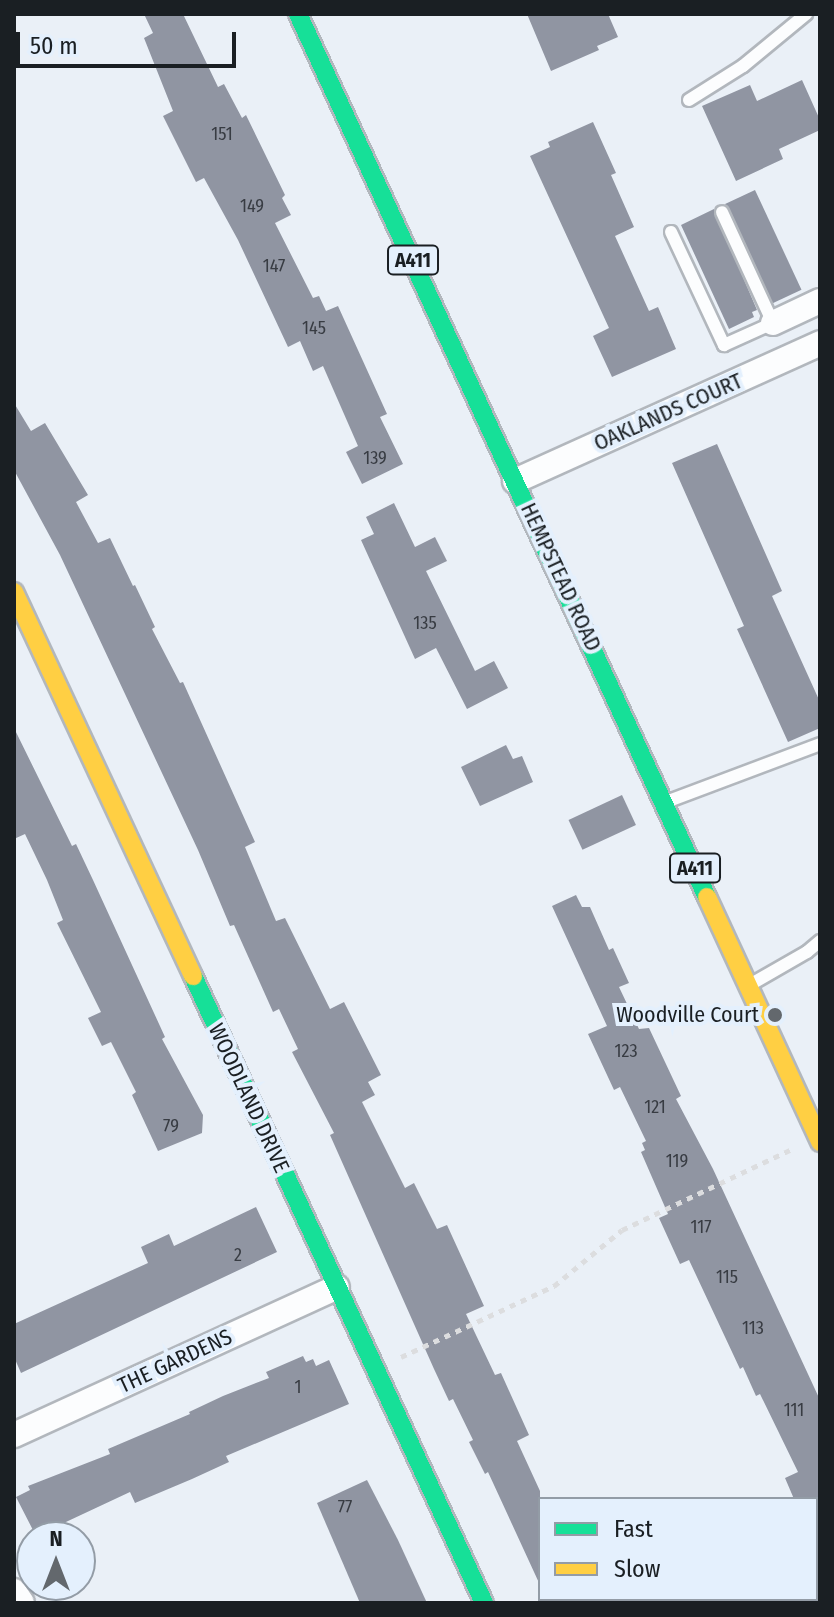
<!DOCTYPE html>
<html>
<head>
<meta charset="utf-8">
<style>
	body { margin:0 }
	#map { position:relative; width:834px; height:1617px; overflow:hidden; background:#eaf0f7; font-family:"Fira Sans Condensed",sans-serif }
	div>[style] { position:absolute }
	.building>* { inset:0; background:#9095a2; transform-origin:0 0 }
	.path>* { height:5px; margin-top:-2.5px; transform-origin:0; background:repeating-linear-gradient(90deg,#dcdddf 0 6px,transparent 0 12px) }
	.roads { filter:drop-shadow(2px 0 #b2b7bd) drop-shadow(-2px 0 #b2b7bd) drop-shadow(0 2px #b2b7bd) drop-shadow(0 -2px #b2b7bd) }
	.lane>* { height:12px; margin:-6px; padding:0 6px; transform-origin:6px; border-radius:6px; background:#fcfdfe }
	.street>* { height:24px; margin:-12px; padding:0 12px; transform-origin:12px; border-radius:12px; background:#fcfdfe }
	.fast>* { height:18px; margin:-9px; padding:0 9px; transform-origin:9px; border-radius:9px; background:#16e098 }
	.slow>* { height:18px; margin:-9px; padding:0 9px; transform-origin:9px; border-radius:9px; background:#ffcf43 }
	.dots>* { width:22px; height:22px; translate:-50% -50%; box-sizing:border-box; border:4px solid #e4f0fd; border-radius:50% }
	span { translate:-50% -50%; white-space:nowrap; text-align:center; line-height:1.15; -webkit-text-stroke:8px #e4f0fd; paint-order:stroke }
	.number-label { font-size:18px; color:#383c43 }
	.number-label span { -webkit-text-stroke-width:0 }
	.shield-label span { padding:2px 6px; background:#e4f0fd; border:2px solid; border-radius:6px; -webkit-text-stroke-width:0 }
	.shield-label { font-size:20px; color:#1a1f23; font-weight:700 }
	.street-label { font-size:22px; color:#1a1f23 }
	.poi-label { font-size:22px; color:#1a1f23 }
	.right { translate:-100% -50%; text-align:right }
	.frame { position:absolute; inset:0; border:16px solid #1a1f23; pointer-events:none }
	.legend { position:absolute; left:538px; top:1497px; width:280px; height:104px; box-sizing:border-box; background:#e4f0fd; border:2px solid #939ca6; margin:0; padding:10px 14px; list-style:none; font-size:24px; color:#1a1f23 }
	.legend li { display:flex; align-items:center; gap:16px; height:40px }
	.legend b { width:40px; border:2px solid #939ca6 }
	.north { position:absolute; left:16px; top:1521px; width:80px; height:80px; box-sizing:border-box; background:#e4f0fd; border:2px solid #939ca6; border-radius:50%; rotate:0deg; font-size:22px; font-weight:700; line-height:32px; text-align:center; color:#1a1f23 }
	.north::after { content:''; display:block; margin:auto; width:28px; height:36px; background:#63686d; clip-path:polygon(50% 0,100% 100%,50% 72%,0 100%) }
	.scale { position:absolute; left:16px; top:32px; width:220px; height:36px; box-sizing:border-box; border:4px solid #1a1f23; border-top:0; padding-left:10px; font-size:24px; line-height:28px; white-space:nowrap; color:#1a1f23; -webkit-text-stroke:6px #e4f0fd; paint-order:stroke }
</style>
</head>
<body>
<div id="map">
	<div class="building">
		<i style="clip-path:polygon(144px 14px,183px 14px,218px 87px,224px 84px,242px 118px,246px 115px,285px 195px,282px 198px,291px 215px,275px 223px,313px 298px,319px 296px,326px 311px,338px 306px,387px 414px,380px 417px,403px 464px,362px 484px,346px 452px,358px 446px,323px 366px,313px 371px,300px 341px,288px 347px,238px 240px,204px 178px,196px 182px,163px 116px,173px 111px,144px 38px,153px 33px)"></i>
		<i style="clip-path:polygon(527px 14px,608px 14px,618px 37px,597px 46px,599px 50px,551px 71px)"></i>
		<i style="clip-path:polygon(802px 80px,820px 120px,820px 130px,779px 149px,783px 159px,736px 181px,702px 106px,750px 85px,757px 101px)"></i>
		<i style="clip-path:polygon(593px 122px,616px 173px,611px 175px,634px 227px,615px 236px,649px 311px,658px 307px,676px 349px,612px 377px,593px 336px,609px 328px,530px 156px,550px 147px,548px 142px)"></i>
		<i style="left:755px;top:190px;width:110px;height:33px;rotate:65deg"></i>
		<i style="clip-path:polygon(714px 209px,757px 310px,752px 312px,754px 317px,729px 329px,681px 225px)"></i>
		<i style="clip-path:polygon(14px 403px,31px 431px,45px 423px,88px 495px,76px 502px,98px 543px,110px 538px,133px 586px,135px 585px,155px 627px,152px 629px,180px 683px,183px 682px,255px 842px,245px 847px,276px 921px,285px 918px,330px 1009px,344px 1002px,381px 1075px,368px 1082px,375px 1095px,362px 1102px,405px 1188px,414px 1183px,437px 1229px,447px 1225px,484px 1306px,466px 1314px,495px 1375px,501px 1373px,529px 1435px,517px 1441px,540px 1491px,540px 1585px,488px 1472px,485px 1474px,469px 1442px,473px 1440px,453px 1399px,449px 1401px,434px 1369px,330px 1135px,334px 1133px,292px 1052px,298px 1049px,279px 1009px,273px 1012px,234px 925px,230px 926px,198px 850px,60px 555px,14px 470px)"></i>
		<i style="clip-path:polygon(717px 444px,782px 591px,772px 596px,820px 702px,820px 728px,788px 742px,737px 629px,744px 626px,672px 463px)"></i>
		<i style="clip-path:polygon(394px 503px,415px 547px,435px 537px,447px 561px,426px 571px,475px 671px,494px 661px,508px 688px,467px 709px,436px 648px,415px 659px,361px 540px,374px 534px,366px 517px)"></i>
		<i style="clip-path:polygon(14px 728px,72px 846px,76px 844px,93px 880px,165px 1037px,162px 1039px,203px 1115px,202px 1133px,158px 1151px,132px 1095px,136px 1092px,111px 1042px,102px 1046px,88px 1018px,101px 1012px,57px 923px,63px 920px,47px 880px,25px 834px,14px 839px)"></i>
		<i style="clip-path:polygon(506px 745px,513px 759px,522px 756px,533px 782px,480px 806px,461px 767px)"></i>
		<i style="left:622px;top:795px;width:33px;height:59px;rotate:65deg"></i>
		<i style="clip-path:polygon(576px 895px,582px 907px,590px 907px,609px 950px,613px 948px,629px 983px,619px 987px,639px 1029px,649px 1028px,681px 1096px,676px 1099px,713px 1169px,820px 1400px,820px 1519px,816px 1499px,794px 1499px,785px 1478px,798px 1472px,760px 1394px,756px 1396px,743px 1367px,740px 1369px,689px 1260px,680px 1264px,659px 1218px,668px 1214px,641px 1152px,645px 1150px,642px 1143px,646px 1141px,620px 1087px,614px 1090px,588px 1034px,607px 1026px,552px 906px)"></i>
		<i style="clip-path:polygon(256px 1207px,277px 1252px,21px 1373px,14px 1357px,14px 1324px,148px 1263px,141px 1247px,169px 1234px,174px 1246px)"></i>
		<i style="clip-path:polygon(303px 1356px,306px 1362px,313px 1359px,316px 1366px,329px 1360px,349px 1404px,226px 1456px,229px 1462px,192px 1479px,135px 1503px,130px 1492px,36px 1536px,16px 1497px,30px 1490px,28px 1486px,110px 1454px,108px 1449px,190px 1414px,189px 1412px,223px 1396px,269px 1378px,266px 1372px)"></i>
		<i style="clip-path:polygon(367px 1480px,398px 1540px,427px 1603px,360px 1603px,317px 1503px)"></i>
	</div>
	<div class="path">
		<i style="left:401px;top:1357px;width:169px;rotate:-24.9deg"></i>
		<i style="left:554px;top:1286px;width:88px;rotate:-39.5deg"></i>
		<i style="left:622px;top:1230px;width:186px;rotate:-25.5deg"></i>
	</div>
	<div class="roads">
		<div class="lane">
			<i style="left:689px;top:100px;width:64px;rotate:-32.2deg"></i>
			<i style="left:743px;top:66px;width:82px;rotate:-39.5deg"></i>
			<i style="left:671px;top:232px;width:125px;rotate:64.9deg"></i>
			<i style="left:724px;top:345px;width:54px;rotate:-24.2deg"></i>
			<i style="left:773px;top:323px;width:122px;rotate:-114.7deg"></i>
			<i style="left:666px;top:802px;width:165px;rotate:-20.6deg"></i>
			<i style="left:753px;top:983px;width:62px;rotate:-29.9deg"></i>
			<i style="left:807px;top:952px;width:17px;rotate:-40deg"></i>
		</div>
		<div class="street">
			<i style="left:773px;top:323px;width:52px;rotate:-25.1deg"></i>
			<i style="left:515px;top:481px;width:335px;rotate:-24.3deg"></i>
			<i style="left:14px;top:1435px;width:355px;rotate:-24.6deg"></i>
			<i style="left:14px;top:1591px;width:14px;rotate:56deg"></i>
		</div>
		<div class="fast">
			<i style="left:298px;top:14px;width:973px;rotate:65.15deg"></i>
			<i style="left:193px;top:976px;width:691px;rotate:65.1deg"></i>
		</div>
		<div class="slow">
			<i style="left:14px;top:592px;width:424px;rotate:65deg"></i>
			<i style="left:707px;top:897px;width:270px;rotate:65.2deg"></i>
		</div>
	</div>
	<div class="dots">
		<i style="left:775px;top:1015px;background:#63686d"></i>
	</div>
	<div class="number-label">
		<span style="left:222px;top:134px">151</span>
		<span style="left:252px;top:206px">149</span>
		<span style="left:274px;top:266px">147</span>
		<span style="left:314px;top:328px">145</span>
		<span style="left:375px;top:458px">139</span>
		<span style="left:425px;top:623px">135</span>
		<span style="left:626px;top:1051px">123</span>
		<span style="left:655px;top:1107px">121</span>
		<span style="left:171px;top:1126px">79</span>
		<span style="left:677px;top:1161px">119</span>
		<span style="left:701px;top:1227px">117</span>
		<span style="left:238px;top:1255px">2</span>
		<span style="left:727px;top:1277px">115</span>
		<span style="left:753px;top:1328px">113</span>
		<span style="left:298px;top:1387px">1</span>
		<span style="left:794px;top:1410px">111</span>
		<span style="left:345px;top:1507px">77</span>
	</div>
	<div class="shield-label">
		<span style="left:413px;top:260px">A411</span>
		<span style="left:695px;top:868px">A411</span>
	</div>
	<div class="street-label">
		<span style="left:668px;top:412px;rotate:-24deg">OAKLANDS COURT</span>
		<span style="left:561px;top:577px;rotate:65deg">HEMPSTEAD ROAD</span>
		<span style="left:249px;top:1098px;rotate:65deg">WOODLAND DRIVE</span>
		<span style="left:175px;top:1361px;rotate:-25deg">THE GARDENS</span>
	</div>
	<div class="poi-label">
		<span class="right" style="left:759px;top:1015px">Woodville Court</span>
	</div>
	<div class="frame"></div>
	<ul class="legend">
	<li><b style="height:10px;background:#16e098"></b>Fast</li>
	<li><b style="height:10px;background:#ffcf43"></b>Slow</li>
	</ul>
	<div class="north">N</div>
	<div class="scale">50 m</div>
</div>
</body>
</html>
